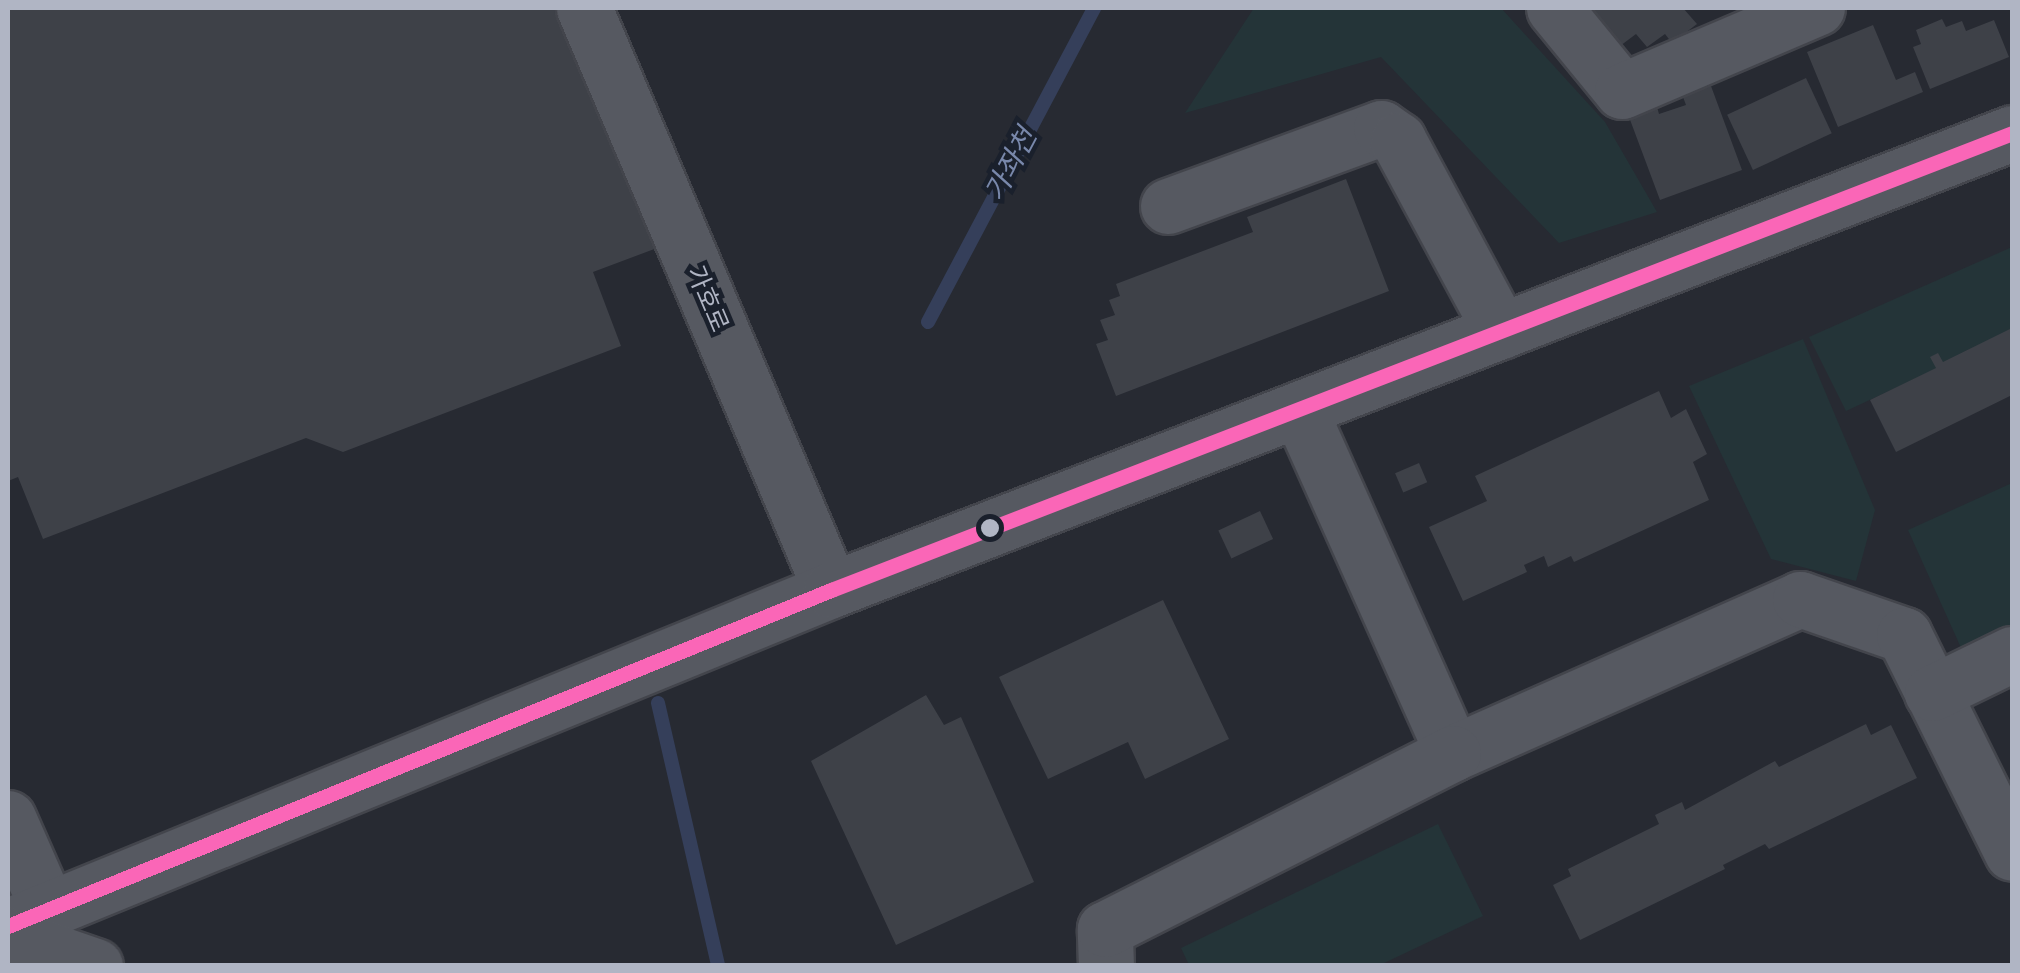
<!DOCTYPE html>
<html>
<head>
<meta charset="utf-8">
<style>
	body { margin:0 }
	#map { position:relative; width:2020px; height:973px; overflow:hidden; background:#272a32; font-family:"DM Sans","Noto Sans KR",sans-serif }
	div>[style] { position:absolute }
	.green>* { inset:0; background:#243438 }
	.stream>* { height:14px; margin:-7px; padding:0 7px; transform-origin:7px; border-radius:7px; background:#353f5a }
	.building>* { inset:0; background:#3e4148; transform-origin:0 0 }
	.roads { filter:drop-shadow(2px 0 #43454c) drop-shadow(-2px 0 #43454c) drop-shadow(0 2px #43454c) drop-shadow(0 -2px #43454c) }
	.minor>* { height:55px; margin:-27.5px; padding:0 27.5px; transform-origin:27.5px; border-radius:27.5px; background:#565961 }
	.bus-1>* { height:15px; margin:-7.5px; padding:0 7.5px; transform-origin:7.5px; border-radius:7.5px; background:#fa66b7 }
	.dots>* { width:28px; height:28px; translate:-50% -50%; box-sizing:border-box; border:5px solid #1a202c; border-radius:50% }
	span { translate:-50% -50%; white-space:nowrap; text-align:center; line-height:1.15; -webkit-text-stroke:9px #1a202c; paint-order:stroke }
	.street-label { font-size:25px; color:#b0b5c4 }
	.water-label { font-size:28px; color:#7988ab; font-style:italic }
	.frame { position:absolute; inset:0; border:10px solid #b0b5c4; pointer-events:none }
</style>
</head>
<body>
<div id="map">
	<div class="green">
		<i style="clip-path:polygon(1254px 8px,1501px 8px,1605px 122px,1657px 212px,1559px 243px,1381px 57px,1185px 113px)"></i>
		<i style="clip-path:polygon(2012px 247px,2012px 334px,1846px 411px,1809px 337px)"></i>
		<i style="clip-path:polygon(1803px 339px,1875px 510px,1856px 581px,1771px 559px,1689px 386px)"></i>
		<i style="clip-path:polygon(2012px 483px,2012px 625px,1962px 650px,1908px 530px)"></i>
		<i style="clip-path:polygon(1438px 824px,1483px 916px,1380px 965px,1189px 965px,1181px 948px)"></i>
	</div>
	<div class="stream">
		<i style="left:928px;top:322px;width:355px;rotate:-62.1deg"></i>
		<i style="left:658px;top:703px;width:270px;rotate:77.1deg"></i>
	</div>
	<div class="building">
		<i style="clip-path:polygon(8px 8px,563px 8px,657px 248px,593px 272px,621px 346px,343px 452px,306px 438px,43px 539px,18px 477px,8px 481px)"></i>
		<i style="clip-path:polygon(1585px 8px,1683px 8px,1697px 24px,1672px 43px,1665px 34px,1647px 47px,1636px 34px,1608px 55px)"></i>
		<i style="clip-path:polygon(1942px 19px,1946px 27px,1962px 21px,1966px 31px,1994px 20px,2009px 57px,1930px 89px,1913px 47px,1921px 44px,1916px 30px)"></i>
		<i style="clip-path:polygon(1873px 25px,1896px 80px,1915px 72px,1923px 92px,1838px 127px,1807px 52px)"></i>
		<i style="left:1806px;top:78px;width:61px;height:87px;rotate:65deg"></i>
		<i style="clip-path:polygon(1711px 86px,1742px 170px,1660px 200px,1629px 117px,1657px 107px,1659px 114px,1686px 105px,1683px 97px)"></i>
		<i style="clip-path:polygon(1346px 179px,1389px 291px,1116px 396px,1096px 344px,1108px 340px,1100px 320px,1115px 315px,1109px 300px,1120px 296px,1116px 284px,1253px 232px,1247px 217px)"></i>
		<i style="clip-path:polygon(2012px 328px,2012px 395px,1896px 452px,1870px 400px,1936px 368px,1930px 357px,1938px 353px,1943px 362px)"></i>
		<i style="clip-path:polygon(1659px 391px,1671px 418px,1686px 409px,1707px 454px,1693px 462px,1709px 500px,1574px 562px,1571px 556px,1548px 567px,1544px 556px,1524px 565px,1527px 572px,1463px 601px,1429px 527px,1487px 501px,1475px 476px)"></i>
		<i style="left:1419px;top:463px;width:21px;height:26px;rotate:67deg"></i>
		<i style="left:1260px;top:511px;width:31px;height:46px;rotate:65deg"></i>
		<i style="clip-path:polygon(1163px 600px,1229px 739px,1145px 779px,1128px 742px,1048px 779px,999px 677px)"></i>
		<i style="clip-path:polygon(926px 695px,944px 725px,961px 717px,1034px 882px,896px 945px,811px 761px)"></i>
		<i style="clip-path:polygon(1866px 724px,1871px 735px,1891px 725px,1917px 778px,1769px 849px,1765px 844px,1723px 865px,1725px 869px,1580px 940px,1553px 885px,1571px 876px,1568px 869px,1659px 824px,1655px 815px,1682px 802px,1685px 810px,1775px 761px,1779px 767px)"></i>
	</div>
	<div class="roads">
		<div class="minor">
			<i style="left:584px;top:8px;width:632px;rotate:67deg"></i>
			<i style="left:1554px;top:8px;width:107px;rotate:50.7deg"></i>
			<i style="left:1622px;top:91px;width:212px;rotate:-23.1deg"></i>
			<i style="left:1168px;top:206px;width:227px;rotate:-20.1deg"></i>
			<i style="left:1381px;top:128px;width:21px;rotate:35deg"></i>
			<i style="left:1398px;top:140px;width:217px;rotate:61.7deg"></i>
			<i style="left:1299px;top:409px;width:377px;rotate:65.9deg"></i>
			<i style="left:1453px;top:753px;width:380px;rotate:-23.9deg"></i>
			<i style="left:1800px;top:599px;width:110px;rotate:19.1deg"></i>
			<i style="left:1904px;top:635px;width:243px;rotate:63.6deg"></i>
			<i style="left:1932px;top:693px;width:89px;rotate:-26deg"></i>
			<i style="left:8px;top:818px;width:99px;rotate:66.3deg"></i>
			<i style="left:8px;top:926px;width:889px;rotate:-22.21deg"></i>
			<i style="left:831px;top:590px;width:1266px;rotate:-21.15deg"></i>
			<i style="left:8px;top:936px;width:92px;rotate:19deg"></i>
			<i style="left:1106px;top:966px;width:37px;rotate:-92deg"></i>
			<i style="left:1105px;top:929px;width:390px;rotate:-26.8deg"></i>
		</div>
	</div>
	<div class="bus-1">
		<i style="left:8px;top:926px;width:889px;rotate:-22.21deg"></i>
		<i style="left:831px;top:590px;width:1266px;rotate:-21.15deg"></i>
	</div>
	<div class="dots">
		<i style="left:990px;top:528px;background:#b0b5c4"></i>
	</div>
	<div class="street-label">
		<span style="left:707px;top:299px;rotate:67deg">가호로</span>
	</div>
	<div class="water-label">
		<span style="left:1011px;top:165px;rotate:-62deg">가좌천</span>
	</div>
	<div class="frame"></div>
</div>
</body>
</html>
